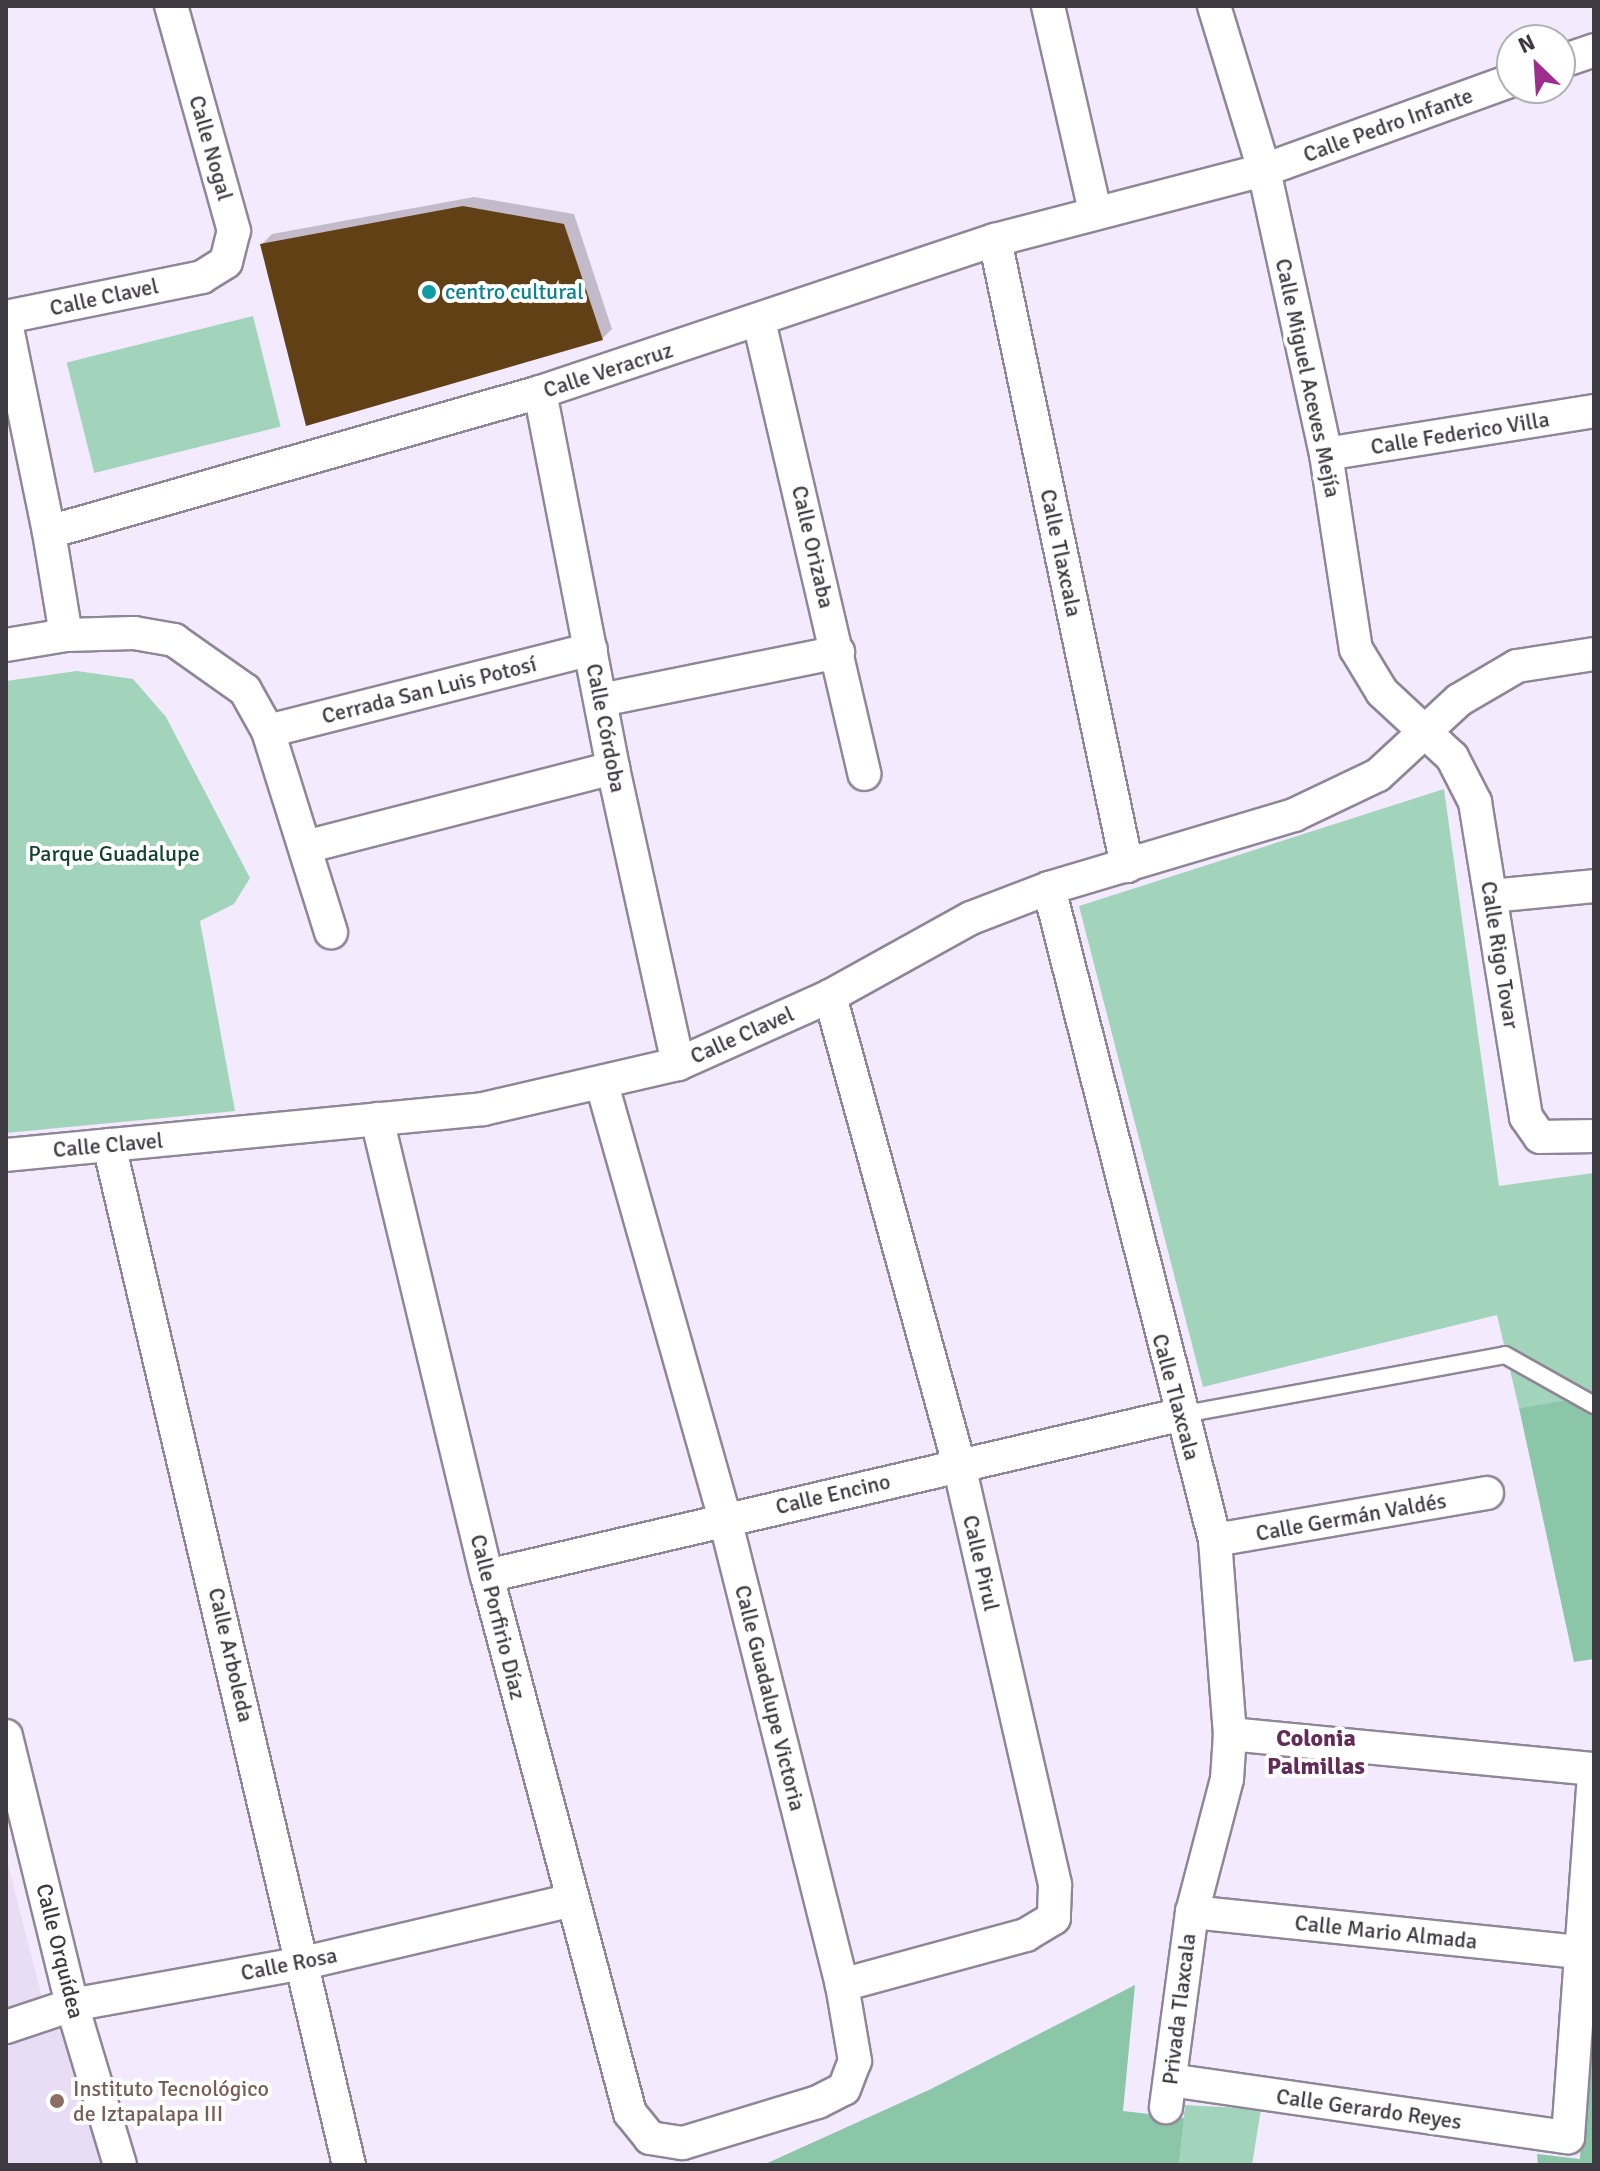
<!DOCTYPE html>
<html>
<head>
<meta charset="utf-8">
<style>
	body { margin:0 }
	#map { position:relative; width:1600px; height:2171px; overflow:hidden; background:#f4eafd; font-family:Signika,sans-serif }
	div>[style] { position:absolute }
	.built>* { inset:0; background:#e9ddf5 }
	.green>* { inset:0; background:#a1d4ba; transform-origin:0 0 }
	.forest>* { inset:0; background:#8cc6a9 }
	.shadow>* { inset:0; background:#0003 }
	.building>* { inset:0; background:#624015 }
	.roads { filter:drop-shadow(2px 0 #8f8697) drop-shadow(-2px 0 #8f8697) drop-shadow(0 2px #8f8697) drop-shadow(0 -2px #8f8697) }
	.service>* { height:16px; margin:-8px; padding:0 8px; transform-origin:8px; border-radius:8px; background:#fff }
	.minor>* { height:32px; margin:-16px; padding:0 16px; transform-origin:16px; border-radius:16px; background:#fff }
	.dots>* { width:22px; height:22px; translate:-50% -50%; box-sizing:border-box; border:4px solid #fff; border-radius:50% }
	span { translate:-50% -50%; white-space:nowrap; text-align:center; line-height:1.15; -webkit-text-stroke:8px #fff; paint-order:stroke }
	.street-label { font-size:22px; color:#3d3a41 }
	.culture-label { font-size:22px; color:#0d838f }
	.left { translate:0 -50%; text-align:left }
	.park-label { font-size:22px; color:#13432f }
	.education-label { font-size:22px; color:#785e54 }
	.neighbourhood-label { font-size:24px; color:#622b58; font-weight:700 }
	.frame { position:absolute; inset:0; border:8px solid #3d3a41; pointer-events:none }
	.north { position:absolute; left:1496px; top:24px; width:80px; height:80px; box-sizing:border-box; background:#fff; border:2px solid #b1b0b3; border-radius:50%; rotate:335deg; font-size:22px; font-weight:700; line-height:32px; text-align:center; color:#3d3a41 }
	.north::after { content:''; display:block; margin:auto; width:28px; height:36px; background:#9e2e8b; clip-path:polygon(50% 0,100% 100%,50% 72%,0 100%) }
</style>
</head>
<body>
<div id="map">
	<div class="built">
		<i style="clip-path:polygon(6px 1857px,43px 2001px,6px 2012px)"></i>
		<i style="clip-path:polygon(85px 2009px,123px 2165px,6px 2165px,6px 2037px)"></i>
	</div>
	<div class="green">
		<i style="left:253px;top:316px;width:114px;height:192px;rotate:76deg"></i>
		<i style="clip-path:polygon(77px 671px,133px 679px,166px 717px,250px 878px,234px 904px,200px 921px,235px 1111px,6px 1133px,6px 681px)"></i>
		<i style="clip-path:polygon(1444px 789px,1499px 1186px,1594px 1173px,1594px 1395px,1519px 1408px,1497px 1315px,1203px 1387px,1079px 906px)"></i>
		<i style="clip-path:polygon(1185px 2105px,1261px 2109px,1252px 2165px,1179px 2165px)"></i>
	</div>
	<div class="forest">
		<i style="clip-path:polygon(1594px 1395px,1594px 1659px,1574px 1662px,1519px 1408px)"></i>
		<i style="clip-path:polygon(1594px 1914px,1594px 2165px,1538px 2165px,1537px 2154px,1580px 2159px,1587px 1934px)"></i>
		<i style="clip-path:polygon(1135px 1985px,1123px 2111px,1184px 2118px,1179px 2165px,763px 2165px,931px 2089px)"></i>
	</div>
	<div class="shadow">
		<i style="clip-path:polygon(474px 197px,574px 214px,612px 329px,602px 339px,262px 244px,272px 234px)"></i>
	</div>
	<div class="building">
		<i style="clip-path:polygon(463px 206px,564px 224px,603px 340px,306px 426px,260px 244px)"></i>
	</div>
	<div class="roads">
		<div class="service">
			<i style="left:1179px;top:1415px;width:331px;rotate:-10.4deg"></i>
			<i style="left:1505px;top:1355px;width:102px;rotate:29.3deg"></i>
		</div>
		<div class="minor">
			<i style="left:1048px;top:6px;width:210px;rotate:77.1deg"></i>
			<i style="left:1214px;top:6px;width:171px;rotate:73deg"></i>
			<i style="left:1264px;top:170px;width:291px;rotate:77.7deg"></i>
			<i style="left:1326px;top:454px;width:197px;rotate:81.3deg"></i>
			<i style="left:1356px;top:649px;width:50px;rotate:58.8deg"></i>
			<i style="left:1382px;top:692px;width:96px;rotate:42.9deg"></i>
			<i style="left:1452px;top:757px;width:51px;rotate:62.9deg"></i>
			<i style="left:1475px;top:802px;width:319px;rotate:80.8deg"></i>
			<i style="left:1526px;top:1117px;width:24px;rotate:55deg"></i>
			<i style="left:1540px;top:1137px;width:54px;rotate:-1.1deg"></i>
			<i style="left:1560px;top:62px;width:36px;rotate:-19deg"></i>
			<i style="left:995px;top:240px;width:640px;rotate:78.09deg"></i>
			<i style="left:6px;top:317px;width:200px;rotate:-11.5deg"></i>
			<i style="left:202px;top:277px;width:28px;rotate:-32deg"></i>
			<i style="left:226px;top:262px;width:32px;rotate:-76deg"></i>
			<i style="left:234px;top:231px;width:234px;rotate:-105.6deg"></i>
			<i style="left:759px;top:321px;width:465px;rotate:76.9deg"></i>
			<i style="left:6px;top:323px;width:213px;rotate:78.4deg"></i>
			<i style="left:540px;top:392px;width:383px;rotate:79deg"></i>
			<i style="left:613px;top:768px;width:303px;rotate:77.6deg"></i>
			<i style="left:1326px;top:454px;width:271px;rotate:-9.1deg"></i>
			<i style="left:66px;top:635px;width:104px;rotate:-99.4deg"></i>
			<i style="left:49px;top:532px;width:511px;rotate:-15.91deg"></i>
			<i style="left:540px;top:392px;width:480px;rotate:-18.5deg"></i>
			<i style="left:995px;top:240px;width:278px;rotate:-14.6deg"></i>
			<i style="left:1264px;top:170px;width:264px;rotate:-19.9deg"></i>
			<i style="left:6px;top:645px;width:61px;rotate:-9.5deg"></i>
			<i style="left:66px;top:635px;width:68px;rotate:-1.7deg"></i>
			<i style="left:134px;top:633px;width:41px;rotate:9.9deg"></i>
			<i style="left:174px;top:640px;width:87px;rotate:35.2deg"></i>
			<i style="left:245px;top:690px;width:47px;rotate:60.7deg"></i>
			<i style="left:268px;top:731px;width:211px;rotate:72.6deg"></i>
			<i style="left:601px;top:700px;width:242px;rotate:-11.4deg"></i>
			<i style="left:268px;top:731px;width:333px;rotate:-14.2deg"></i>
			<i style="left:305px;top:847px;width:318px;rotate:-14.4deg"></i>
			<i style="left:1049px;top:888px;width:673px;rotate:75.72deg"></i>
			<i style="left:1215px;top:1540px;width:195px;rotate:85.6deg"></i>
			<i style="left:1230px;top:1734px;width:45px;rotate:93.8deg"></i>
			<i style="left:1227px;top:1779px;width:138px;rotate:104.7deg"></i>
			<i style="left:1192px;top:1912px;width:197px;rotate:97.6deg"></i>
			<i style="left:1491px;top:896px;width:103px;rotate:-5.5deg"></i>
			<i style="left:830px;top:996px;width:486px;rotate:74.6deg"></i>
			<i style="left:959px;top:1465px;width:431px;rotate:77.1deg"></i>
			<i style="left:1055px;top:1885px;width:33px;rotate:92deg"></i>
			<i style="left:1054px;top:1918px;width:33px;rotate:149deg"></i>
			<i style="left:1026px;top:1935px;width:191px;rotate:164.8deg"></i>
			<i style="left:377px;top:1119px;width:470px;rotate:76.5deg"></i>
			<i style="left:487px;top:1576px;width:556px;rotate:75.09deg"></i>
			<i style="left:630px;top:2113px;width:32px;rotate:51deg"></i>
			<i style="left:650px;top:2138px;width:33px;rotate:9deg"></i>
			<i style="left:683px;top:2143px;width:141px;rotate:-16.9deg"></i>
			<i style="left:818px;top:2102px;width:29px;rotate:-27deg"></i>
			<i style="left:844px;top:2089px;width:30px;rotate:-69deg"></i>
			<i style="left:855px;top:2061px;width:77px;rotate:-99.7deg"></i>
			<i style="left:842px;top:1985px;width:480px;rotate:-104.1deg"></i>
			<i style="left:725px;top:1519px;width:454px;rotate:-105.8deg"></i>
			<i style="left:109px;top:1145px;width:1048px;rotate:76.76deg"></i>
			<i style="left:6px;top:1155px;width:479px;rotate:-5.5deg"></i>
			<i style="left:483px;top:1109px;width:200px;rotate:-13deg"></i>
			<i style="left:678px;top:1064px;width:167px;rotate:-24.1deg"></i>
			<i style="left:830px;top:996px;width:161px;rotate:-29deg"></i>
			<i style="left:971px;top:918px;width:84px;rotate:-21deg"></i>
			<i style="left:1049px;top:888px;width:256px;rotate:-16.6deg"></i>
			<i style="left:1294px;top:815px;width:93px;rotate:-25.5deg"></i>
			<i style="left:1378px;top:775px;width:110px;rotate:-42.8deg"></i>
			<i style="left:1459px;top:700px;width:67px;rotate:-30.4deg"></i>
			<i style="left:1517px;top:666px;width:78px;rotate:-8.9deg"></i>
			<i style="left:1215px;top:1540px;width:276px;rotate:-9.8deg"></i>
			<i style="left:487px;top:1576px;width:710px;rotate:-13.1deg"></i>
			<i style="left:1230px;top:1734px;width:366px;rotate:5.5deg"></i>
			<i style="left:6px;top:1736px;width:277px;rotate:76.2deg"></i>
			<i style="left:72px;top:2005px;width:167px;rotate:73.3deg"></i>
			<i style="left:1192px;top:1912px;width:390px;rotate:5.9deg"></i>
			<i style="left:6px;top:2027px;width:70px;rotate:-18.4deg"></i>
			<i style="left:72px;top:2005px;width:236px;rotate:-10.3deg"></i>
			<i style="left:304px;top:1963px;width:275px;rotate:-13.2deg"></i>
			<i style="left:1170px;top:2080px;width:402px;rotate:8.2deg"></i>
			<i style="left:1568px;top:2137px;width:365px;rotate:-85.9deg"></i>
		</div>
	</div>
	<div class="dots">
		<i style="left:429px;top:292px;background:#0f9aa8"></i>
		<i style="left:57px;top:2101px;background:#8d6e63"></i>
	</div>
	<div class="street-label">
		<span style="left:1388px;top:125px;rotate:-20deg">Calle Pedro Infante</span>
		<span style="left:211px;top:148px;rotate:74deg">Calle Nogal</span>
		<span style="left:104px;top:297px;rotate:-12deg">Calle Clavel</span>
		<span style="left:608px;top:370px;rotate:-18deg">Calle Veracruz</span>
		<span style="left:1308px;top:378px;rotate:78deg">Calle Miguel Aceves Mejía</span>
		<span style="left:1460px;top:433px;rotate:-9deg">Calle Federico Villa</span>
		<span style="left:813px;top:547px;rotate:77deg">Calle Orizaba</span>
		<span style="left:1061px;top:553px;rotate:78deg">Calle Tlaxcala</span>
		<span style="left:429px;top:690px;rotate:-14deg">Cerrada San Luis Potosí</span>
		<span style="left:606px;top:728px;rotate:79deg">Calle Córdoba</span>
		<span style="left:1500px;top:955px;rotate:81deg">Calle Rigo Tovar</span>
		<span style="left:742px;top:1035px;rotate:-24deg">Calle Clavel</span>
		<span style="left:108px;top:1145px;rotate:-5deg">Calle Clavel</span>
		<span style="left:1176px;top:1397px;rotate:75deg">Calle Tlaxcala</span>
		<span style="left:833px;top:1494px;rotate:-13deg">Calle Encino</span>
		<span style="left:1351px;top:1517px;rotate:-10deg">Calle Germán Valdés</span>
		<span style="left:981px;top:1563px;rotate:77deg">Calle Pirul</span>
		<span style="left:498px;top:1617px;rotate:76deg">Calle Porfirio Díaz</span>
		<span style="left:231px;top:1655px;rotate:77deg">Calle Arboleda</span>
		<span style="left:770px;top:1698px;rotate:76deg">Calle Guadalupe Victoria</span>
		<span style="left:1386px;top:1932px;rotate:6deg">Calle Mario Almada</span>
		<span style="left:60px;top:1951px;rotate:76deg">Calle Orquídea</span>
		<span style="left:289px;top:1964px;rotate:-11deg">Calle Rosa</span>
		<span style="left:1179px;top:2009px;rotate:-83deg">Privada Tlaxcala</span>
		<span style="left:1369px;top:2109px;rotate:8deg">Calle Gerardo Reyes</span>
	</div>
	<div class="culture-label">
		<span class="left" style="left:445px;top:292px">centro cultural</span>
	</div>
	<div class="park-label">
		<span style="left:114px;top:854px">Parque Guadalupe</span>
	</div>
	<div class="education-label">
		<span class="left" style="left:73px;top:2101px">Instituto Tecnológico<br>de Iztapalapa III</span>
	</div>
	<div class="neighbourhood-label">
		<span style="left:1316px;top:1753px">Colonia<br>Palmillas</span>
	</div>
	<div class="frame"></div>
	<div class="north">N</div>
</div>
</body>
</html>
